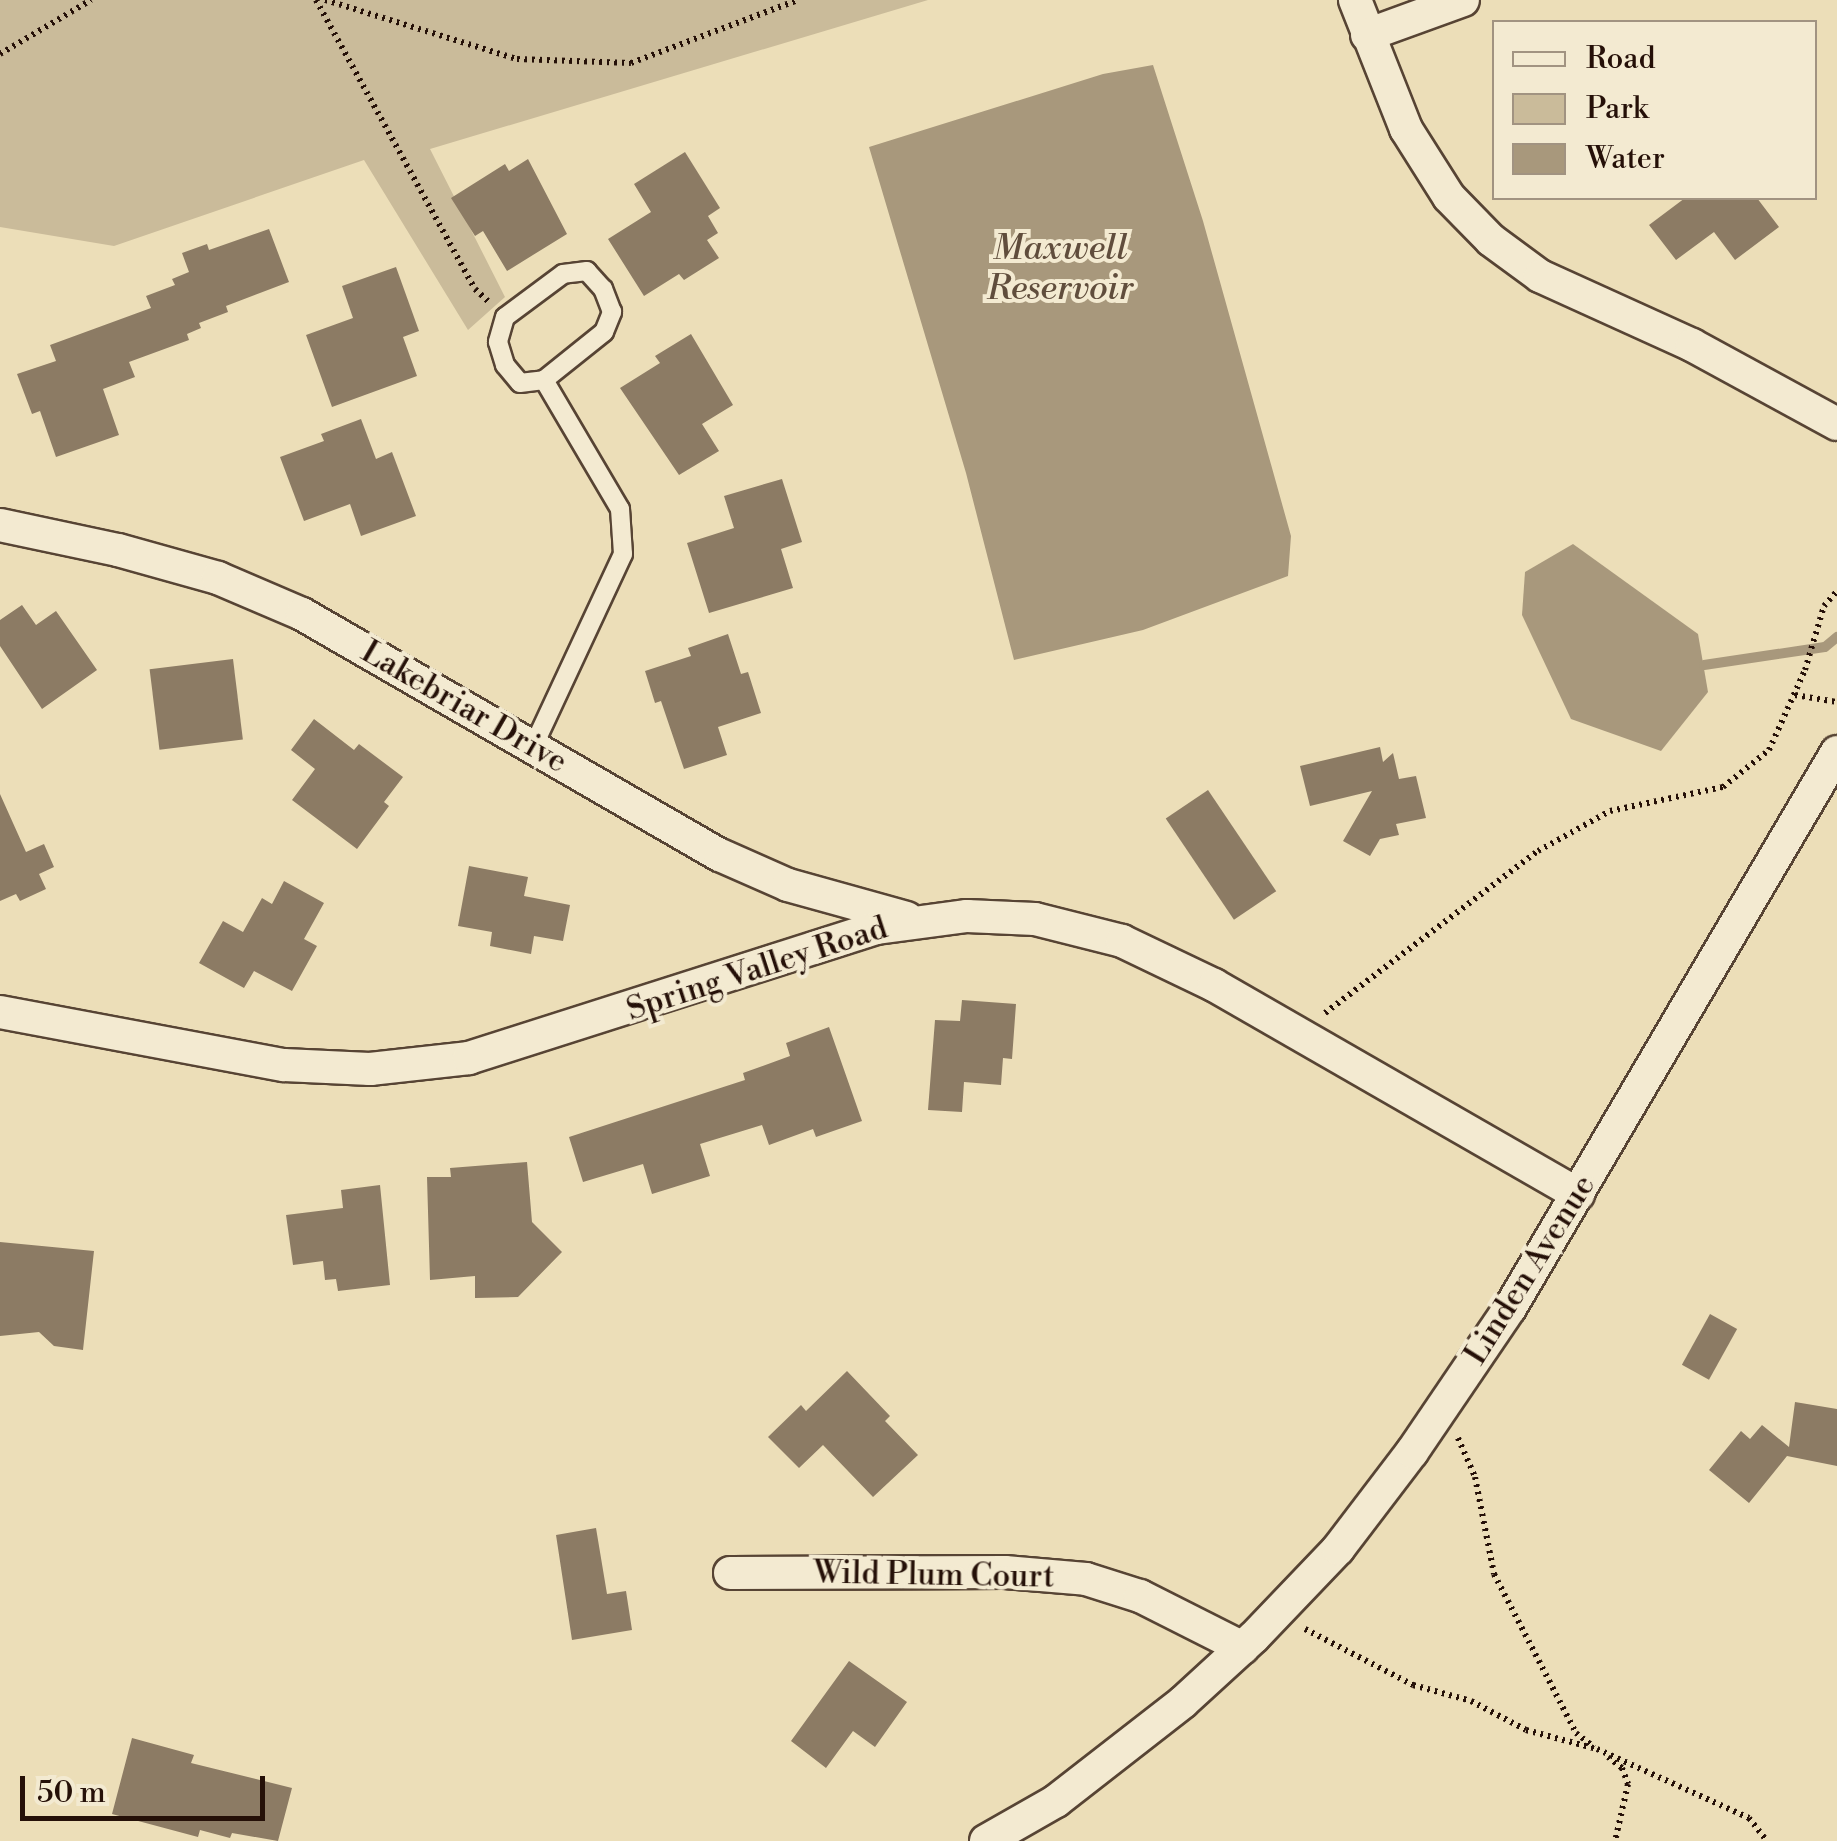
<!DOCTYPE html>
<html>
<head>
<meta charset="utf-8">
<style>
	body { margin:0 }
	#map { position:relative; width:1837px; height:1841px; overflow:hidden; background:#ecdeb8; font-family:"Libre Bodoni",serif }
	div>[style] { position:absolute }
	.green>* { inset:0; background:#cabb9a }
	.water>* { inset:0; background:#a8987c }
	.stream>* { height:10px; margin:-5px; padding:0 5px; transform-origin:5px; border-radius:5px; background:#a8987c }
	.building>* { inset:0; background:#8c7b64; transform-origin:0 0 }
	.path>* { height:6px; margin-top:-3px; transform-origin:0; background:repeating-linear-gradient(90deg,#251008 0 2.5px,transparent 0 7.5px) }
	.roads { filter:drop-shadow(2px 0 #574434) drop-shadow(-2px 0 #574434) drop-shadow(0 2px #574434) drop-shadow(0 -2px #574434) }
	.service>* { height:18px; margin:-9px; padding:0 9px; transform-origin:9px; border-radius:9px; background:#f3ead1 }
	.minor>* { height:32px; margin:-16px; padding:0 16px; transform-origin:16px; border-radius:16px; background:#f3ead1 }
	span { translate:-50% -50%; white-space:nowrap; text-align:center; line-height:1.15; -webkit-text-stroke:8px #f3ead1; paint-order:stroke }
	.street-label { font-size:32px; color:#251008 }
	.water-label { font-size:35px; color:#604d3c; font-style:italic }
	.legend { position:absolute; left:1492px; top:20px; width:325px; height:180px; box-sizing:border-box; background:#f3ead1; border:2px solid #a19381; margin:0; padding:12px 18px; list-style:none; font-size:30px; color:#251008 }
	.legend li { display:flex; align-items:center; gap:20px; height:50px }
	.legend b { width:50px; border:2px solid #a19381 }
	.scale { position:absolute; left:20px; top:1776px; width:245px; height:45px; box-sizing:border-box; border:5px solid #251008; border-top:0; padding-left:12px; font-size:30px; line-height:35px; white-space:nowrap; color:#251008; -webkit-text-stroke:8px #f3ead1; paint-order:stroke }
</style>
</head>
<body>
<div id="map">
	<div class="green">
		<i style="clip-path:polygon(0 0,928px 0,430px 149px,505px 297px,468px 330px,364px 160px,114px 246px,0 227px)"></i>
	</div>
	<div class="water">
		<i style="clip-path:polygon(1153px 65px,1203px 221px,1291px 536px,1288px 576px,1143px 630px,1014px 660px,966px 473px,869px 147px,1103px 74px)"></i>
		<i style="clip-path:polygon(1573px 544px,1698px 634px,1708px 692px,1661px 751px,1571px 719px,1522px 615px,1525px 572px)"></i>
	</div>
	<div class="stream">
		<i style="left:1704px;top:665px;width:122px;rotate:-8.5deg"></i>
		<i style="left:1825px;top:647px;width:16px;rotate:-40deg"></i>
	</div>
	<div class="building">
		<i style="clip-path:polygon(685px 152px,720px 208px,708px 216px,718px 233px,707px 240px,719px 258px,684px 280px,679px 274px,644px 296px,608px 239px,651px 212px,634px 184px)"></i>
		<i style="clip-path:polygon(528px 159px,567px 234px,507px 271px,483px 231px,475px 236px,451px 198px,505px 164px,509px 171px)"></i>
		<i style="clip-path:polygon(1685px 198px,1757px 198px,1779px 227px,1735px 260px,1714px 232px,1676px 260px,1649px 225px)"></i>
		<i style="clip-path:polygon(269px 229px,289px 282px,226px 306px,228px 312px,199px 323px,201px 328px,187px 334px,189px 340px,129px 362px,135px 377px,103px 389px,119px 435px,56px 457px,40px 411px,32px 414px,17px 374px,56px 361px,50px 345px,151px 308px,146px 296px,175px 285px,172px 279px,189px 272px,182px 253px,207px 244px,209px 250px)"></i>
		<i style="clip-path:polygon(396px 267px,419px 331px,403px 337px,417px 376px,332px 407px,306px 335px,353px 318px,342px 286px)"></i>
		<i style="clip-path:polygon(691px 334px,733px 405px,702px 424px,719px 451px,679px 475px,620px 388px,660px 363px,655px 356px)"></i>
		<i style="clip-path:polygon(361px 419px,376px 459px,392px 452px,416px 516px,361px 536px,350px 504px,304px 521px,280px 457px,324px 441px,321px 434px)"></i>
		<i style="clip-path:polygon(782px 479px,802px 542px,781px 549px,793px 588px,709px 613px,687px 543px,734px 528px,724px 496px)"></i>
		<i style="clip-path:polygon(22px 605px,36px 625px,56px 611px,97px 670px,42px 709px,0 646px,0 620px)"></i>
		<i style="clip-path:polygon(728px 634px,741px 674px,748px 672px,761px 713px,718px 727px,727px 755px,684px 769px,661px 701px,655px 703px,645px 671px,691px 656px,688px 648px)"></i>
		<i style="left:233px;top:659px;width:81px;height:84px;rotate:83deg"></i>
		<i style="clip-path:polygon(314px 719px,354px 750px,359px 744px,403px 777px,384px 802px,389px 806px,357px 849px,292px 800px,315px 769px,291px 750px)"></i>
		<i style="clip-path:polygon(1380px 747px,1383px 762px,1393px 753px,1399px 779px,1416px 776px,1426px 818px,1396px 824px,1399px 835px,1380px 839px,1370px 856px,1343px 841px,1372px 791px,1310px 806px,1300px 766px)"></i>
		<i style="left:1208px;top:790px;width:122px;height:51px;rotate:56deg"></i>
		<i style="clip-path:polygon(0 794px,26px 852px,44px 844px,54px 867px,39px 874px,46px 889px,20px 901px,16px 894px,0 901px)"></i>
		<i style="clip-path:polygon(469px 866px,528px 877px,524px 896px,570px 905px,563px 941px,534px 936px,531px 954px,490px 946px,492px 932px,458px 926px)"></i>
		<i style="clip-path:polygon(284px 881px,324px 903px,304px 939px,317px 946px,292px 991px,254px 971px,244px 988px,199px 963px,223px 921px,243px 932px,262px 898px,272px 904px)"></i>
		<i style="clip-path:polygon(962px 1000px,1016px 1004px,1012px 1059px,1003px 1058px,1001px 1085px,964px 1082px,962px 1112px,928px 1110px,935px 1020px,960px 1021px)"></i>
		<i style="clip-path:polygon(829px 1027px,862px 1121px,816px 1137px,813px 1129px,769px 1145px,762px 1125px,700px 1144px,710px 1176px,652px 1194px,643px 1164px,583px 1182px,569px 1137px,745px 1080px,743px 1073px,790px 1056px,786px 1043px)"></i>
		<i style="clip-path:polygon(527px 1162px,532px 1222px,562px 1252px,518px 1297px,475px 1298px,475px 1276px,430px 1280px,427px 1177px,451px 1177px,450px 1168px)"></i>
		<i style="clip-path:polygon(380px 1185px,390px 1285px,338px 1291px,336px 1279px,325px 1280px,323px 1261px,293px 1265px,286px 1215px,343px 1208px,341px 1190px)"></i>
		<i style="clip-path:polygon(0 1242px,94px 1251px,83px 1350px,54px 1346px,39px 1332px,0 1336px)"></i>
		<i style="left:1710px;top:1314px;width:31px;height:58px;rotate:29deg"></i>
		<i style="clip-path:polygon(847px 1371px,890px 1416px,885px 1421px,918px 1455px,873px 1497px,823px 1445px,799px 1468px,768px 1437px,801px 1405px,806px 1411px)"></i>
		<i style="clip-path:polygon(1795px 1402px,1837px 1409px,1837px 1466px,1787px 1456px,1749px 1503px,1709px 1470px,1741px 1431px,1750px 1439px,1762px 1425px,1789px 1447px)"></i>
		<i style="clip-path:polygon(596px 1528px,607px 1594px,626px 1591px,632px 1630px,572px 1640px,556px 1535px)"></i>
		<i style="clip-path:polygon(849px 1661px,907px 1702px,875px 1747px,853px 1731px,826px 1768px,791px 1741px)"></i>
		<i style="clip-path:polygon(132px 1738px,194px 1755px,191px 1763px,292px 1788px,278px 1841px,232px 1833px,230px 1838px,200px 1830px,198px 1837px,112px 1814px)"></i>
	</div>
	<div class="path">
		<i style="left:316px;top:0;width:330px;rotate:61.2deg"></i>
		<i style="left:475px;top:289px;width:19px;rotate:43deg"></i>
		<i style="left:325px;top:0;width:201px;rotate:17.1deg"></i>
		<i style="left:517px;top:59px;width:114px;rotate:2deg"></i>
		<i style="left:631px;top:63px;width:178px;rotate:-20.7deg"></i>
		<i style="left:0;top:54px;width:106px;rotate:-30.7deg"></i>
		<i style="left:1795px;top:695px;width:43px;rotate:9.5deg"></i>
		<i style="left:1325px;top:1013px;width:268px;rotate:-37.3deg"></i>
		<i style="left:1538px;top:851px;width:82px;rotate:-29.1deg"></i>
		<i style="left:1610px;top:811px;width:116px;rotate:-12deg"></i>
		<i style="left:1723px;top:787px;width:59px;rotate:-38.8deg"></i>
		<i style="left:1769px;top:750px;width:88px;rotate:-65.8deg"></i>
		<i style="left:1805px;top:670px;width:67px;rotate:-73.5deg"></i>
		<i style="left:1824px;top:606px;width:20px;rotate:-49deg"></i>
		<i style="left:1458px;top:1438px;width:43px;rotate:66.4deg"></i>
		<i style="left:1475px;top:1477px;width:99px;rotate:78.9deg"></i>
		<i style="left:1494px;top:1574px;width:179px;rotate:62.7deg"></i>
		<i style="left:1576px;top:1733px;width:23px;rotate:38deg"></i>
		<i style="left:1305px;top:1629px;width:122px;rotate:27.4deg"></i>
		<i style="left:1413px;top:1685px;width:60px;rotate:15.4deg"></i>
		<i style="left:1471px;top:1701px;width:62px;rotate:27.8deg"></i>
		<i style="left:1526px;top:1730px;width:73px;rotate:15deg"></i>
		<i style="left:1597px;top:1749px;width:167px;rotate:24.4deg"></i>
		<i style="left:1749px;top:1818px;width:29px;rotate:52deg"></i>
		<i style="left:1608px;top:1757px;width:18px;rotate:38deg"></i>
		<i style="left:1622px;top:1768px;width:17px;rotate:69deg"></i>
		<i style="left:1628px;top:1784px;width:58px;rotate:102.8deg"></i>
	</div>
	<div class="roads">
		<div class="service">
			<i style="left:533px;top:747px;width:213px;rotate:-65deg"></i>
			<i style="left:623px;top:554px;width:45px;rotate:-93.8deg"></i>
			<i style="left:620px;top:509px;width:150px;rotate:-120.5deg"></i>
			<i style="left:544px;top:380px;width:77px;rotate:-38.7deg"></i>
			<i style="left:604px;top:332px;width:22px;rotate:-68deg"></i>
			<i style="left:612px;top:312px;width:25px;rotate:-111deg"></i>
			<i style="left:603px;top:289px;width:24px;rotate:-132deg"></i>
			<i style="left:587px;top:271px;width:24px;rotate:173deg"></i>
			<i style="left:563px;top:274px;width:72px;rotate:143.4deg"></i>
			<i style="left:505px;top:317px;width:26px;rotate:106deg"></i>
			<i style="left:498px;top:342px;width:24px;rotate:73deg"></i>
			<i style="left:505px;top:365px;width:23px;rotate:50deg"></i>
			<i style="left:520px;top:383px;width:24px;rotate:-7deg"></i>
		</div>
		<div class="minor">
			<i style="left:1355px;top:0;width:139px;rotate:68.4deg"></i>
			<i style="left:1406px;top:129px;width:80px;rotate:57.7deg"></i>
			<i style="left:1449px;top:197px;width:60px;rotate:45.7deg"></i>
			<i style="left:1491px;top:240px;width:61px;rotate:36.3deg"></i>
			<i style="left:1540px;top:276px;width:167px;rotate:24.4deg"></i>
			<i style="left:1692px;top:345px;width:165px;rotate:28.6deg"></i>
			<i style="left:1367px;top:35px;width:102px;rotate:-20deg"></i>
			<i style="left:0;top:525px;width:121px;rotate:12deg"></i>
			<i style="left:118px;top:550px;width:104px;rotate:15.6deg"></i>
			<i style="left:218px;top:578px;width:91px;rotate:23.2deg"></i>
			<i style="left:302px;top:614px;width:482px;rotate:30deg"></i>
			<i style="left:720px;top:855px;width:74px;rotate:23.8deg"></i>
			<i style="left:788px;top:885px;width:123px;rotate:15.5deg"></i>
			<i style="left:0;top:1012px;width:289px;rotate:10.6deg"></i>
			<i style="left:284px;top:1065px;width:86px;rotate:2.7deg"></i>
			<i style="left:370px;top:1069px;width:100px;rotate:-6.3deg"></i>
			<i style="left:469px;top:1058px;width:428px;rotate:-17.7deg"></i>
			<i style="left:877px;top:928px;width:91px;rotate:-7.6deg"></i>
			<i style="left:967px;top:916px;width:68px;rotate:2.5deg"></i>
			<i style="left:1035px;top:919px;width:90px;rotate:14.2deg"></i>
			<i style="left:1122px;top:941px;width:102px;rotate:25.6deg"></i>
			<i style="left:1214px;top:985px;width:420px;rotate:29.9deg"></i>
			<i style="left:730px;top:1573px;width:275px;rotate:-0.2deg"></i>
			<i style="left:1005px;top:1572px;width:81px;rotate:4.9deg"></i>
			<i style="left:1086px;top:1579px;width:57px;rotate:17.5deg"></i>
			<i style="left:1140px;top:1596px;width:115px;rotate:26.8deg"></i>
			<i style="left:986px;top:1841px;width:81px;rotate:-29.7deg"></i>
			<i style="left:1056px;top:1801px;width:161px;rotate:-37.9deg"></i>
			<i style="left:1183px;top:1702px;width:96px;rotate:-42.5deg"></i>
			<i style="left:1254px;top:1637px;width:122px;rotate:-46.3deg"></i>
			<i style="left:1338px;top:1549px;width:122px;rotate:-52.7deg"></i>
			<i style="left:1412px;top:1452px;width:174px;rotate:-55.8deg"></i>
			<i style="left:1510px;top:1308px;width:645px;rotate:-59.54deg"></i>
		</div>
	</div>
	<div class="street-label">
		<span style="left:464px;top:707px;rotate:30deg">Lakebriar Drive</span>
		<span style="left:757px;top:969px;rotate:-18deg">Spring Valley Road</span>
		<span style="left:1530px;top:1270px;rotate:-58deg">Linden Avenue</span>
		<span style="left:934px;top:1575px;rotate:1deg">Wild Plum Court</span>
	</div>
	<div class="water-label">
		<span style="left:1060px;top:269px">Maxwell<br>Reservoir</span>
	</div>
	<ul class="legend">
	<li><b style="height:12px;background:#f3ead1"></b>Road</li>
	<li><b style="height:28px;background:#cabb9a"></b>Park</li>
	<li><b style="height:28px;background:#a8987c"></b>Water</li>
	</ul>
	<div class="scale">50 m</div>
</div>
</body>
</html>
